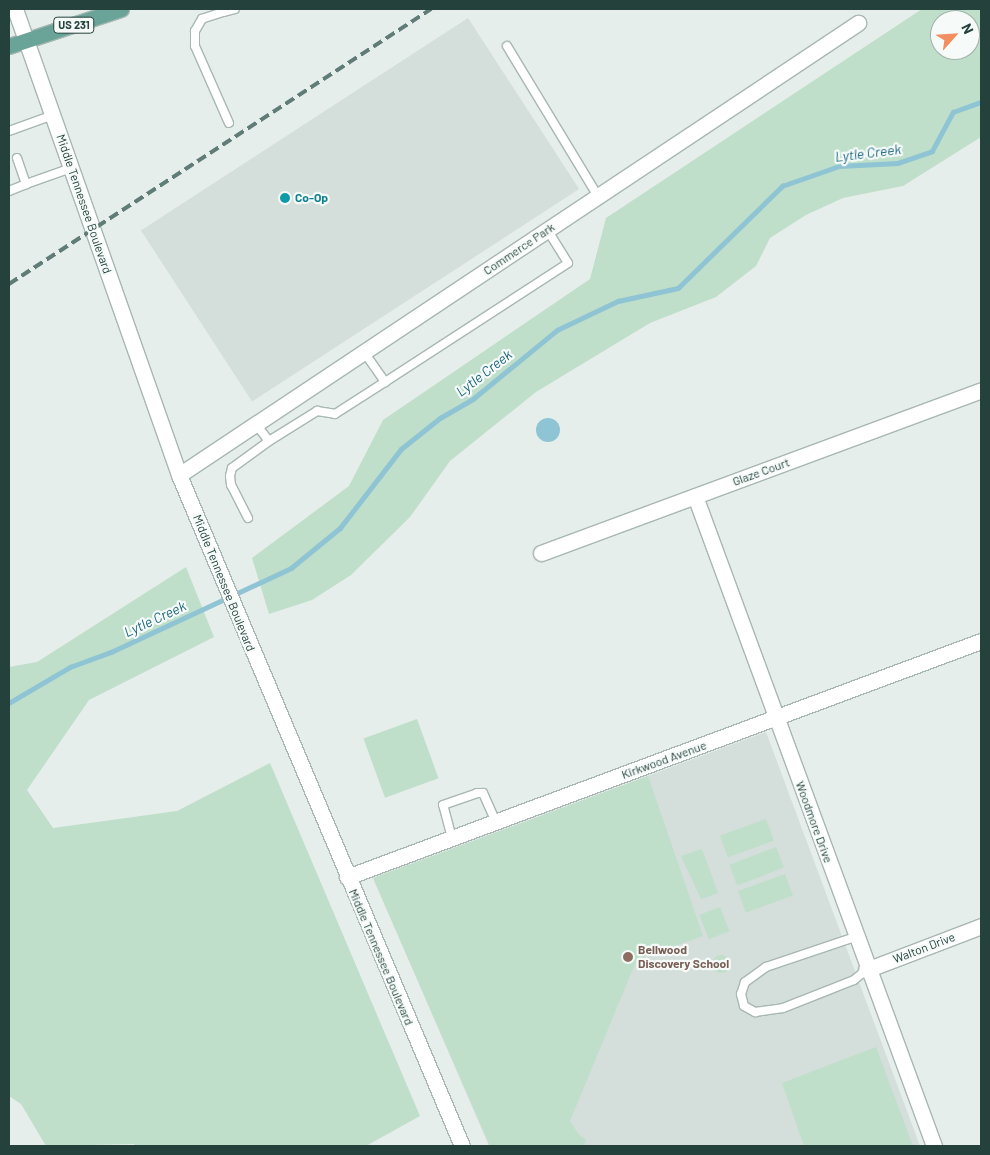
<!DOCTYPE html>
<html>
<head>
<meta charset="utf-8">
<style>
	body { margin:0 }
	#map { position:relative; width:990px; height:1155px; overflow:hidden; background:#e6eeeb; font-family:Barlow,sans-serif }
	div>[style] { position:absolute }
	.built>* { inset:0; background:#d4deda; transform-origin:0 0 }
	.green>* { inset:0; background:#bfdfca; transform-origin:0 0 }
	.round { border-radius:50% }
	.water>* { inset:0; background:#8ec4d3 }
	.stream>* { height:4.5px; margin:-2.25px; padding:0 2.25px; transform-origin:2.25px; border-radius:2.25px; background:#8ec4d3 }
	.roads { filter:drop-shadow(1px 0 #a8b7b3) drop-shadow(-1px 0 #a8b7b3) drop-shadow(0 1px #a8b7b3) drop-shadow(0 -1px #a8b7b3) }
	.service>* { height:8px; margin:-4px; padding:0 4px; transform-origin:4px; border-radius:4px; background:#fff }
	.minor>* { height:15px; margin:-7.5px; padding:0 7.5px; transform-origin:7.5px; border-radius:7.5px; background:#fff }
	.secondary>* { height:15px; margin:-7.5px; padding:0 7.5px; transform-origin:7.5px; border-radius:7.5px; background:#fff }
	.primary>* { height:15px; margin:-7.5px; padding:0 7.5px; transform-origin:7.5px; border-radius:7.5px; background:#6aa499 }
	.rail>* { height:4px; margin-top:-2px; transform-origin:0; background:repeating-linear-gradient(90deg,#5f7c76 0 10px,transparent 0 15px) }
	.dots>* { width:14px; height:14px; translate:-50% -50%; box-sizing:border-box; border:2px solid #f6fbf9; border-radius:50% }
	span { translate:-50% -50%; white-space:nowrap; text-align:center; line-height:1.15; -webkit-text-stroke:4.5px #f6fbf9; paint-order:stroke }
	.shield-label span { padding:1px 4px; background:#f6fbf9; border:1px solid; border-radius:4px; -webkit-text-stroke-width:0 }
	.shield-label { font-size:11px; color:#24413b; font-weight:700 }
	.culture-label { font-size:12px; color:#0d838f; font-weight:700 }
	.left { translate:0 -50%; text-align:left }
	.street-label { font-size:12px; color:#24413b }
	.education-label { font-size:12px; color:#785e54; font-weight:700 }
	.water-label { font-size:14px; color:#1d677e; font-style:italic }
	.frame { position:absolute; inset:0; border:10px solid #24413b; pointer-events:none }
	.north { position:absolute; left:930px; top:10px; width:50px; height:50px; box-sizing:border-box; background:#f6fbf9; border:1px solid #a2b1ad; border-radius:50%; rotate:64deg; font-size:14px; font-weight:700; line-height:20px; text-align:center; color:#24413b }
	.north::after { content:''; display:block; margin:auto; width:18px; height:22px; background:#f28e60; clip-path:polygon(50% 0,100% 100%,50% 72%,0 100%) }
</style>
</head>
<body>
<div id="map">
	<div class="built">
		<i style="left:468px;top:18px;width:204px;height:390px;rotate:57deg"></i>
		<i style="clip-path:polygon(766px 732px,920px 1146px,489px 1146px,373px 878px)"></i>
	</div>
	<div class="green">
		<i style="clip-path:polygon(evenodd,922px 9px,981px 9px,981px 137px,903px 186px,843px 198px,806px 215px,770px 238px,756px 266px,716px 297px,650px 323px,536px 392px,450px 461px,410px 517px,351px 575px,312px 600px,269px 614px,252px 558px,349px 486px,383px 420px,590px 279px,606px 218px,922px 9px,940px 20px,970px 20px,970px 50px,940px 50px,940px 20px)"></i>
		<i style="clip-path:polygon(186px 567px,214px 637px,89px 700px,27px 790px,53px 828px,177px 811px,270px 763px,420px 1116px,366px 1146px,136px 1146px,134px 1144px,46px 1146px,21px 1104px,9px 1096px,9px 667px,37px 662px)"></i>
		<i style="left:417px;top:719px;width:63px;height:57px;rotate:70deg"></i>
		<i style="clip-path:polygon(648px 776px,703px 936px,637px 959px,570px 1121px,579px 1135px,586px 1139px,584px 1146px,490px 1146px,373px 878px)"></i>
		<i style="left:766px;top:819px;width:23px;height:49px;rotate:70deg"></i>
		<i style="left:776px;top:847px;width:22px;height:50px;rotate:69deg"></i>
		<i style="clip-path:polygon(702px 849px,718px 893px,701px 899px,681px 856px)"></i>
		<i style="left:785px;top:874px;width:23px;height:50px;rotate:70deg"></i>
		<i style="left:720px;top:907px;width:26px;height:22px;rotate:69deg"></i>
		<i class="round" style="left:712px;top:955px;width:18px;height:18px"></i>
		<i style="clip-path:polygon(876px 1047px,913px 1146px,804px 1146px,782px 1083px)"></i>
	</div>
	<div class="water">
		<i class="round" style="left:536px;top:418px;width:24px;height:24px"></i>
	</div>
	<div class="stream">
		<i style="left:9px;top:703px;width:71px;rotate:-30.5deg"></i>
		<i style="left:70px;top:667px;width:44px;rotate:-20.1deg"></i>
		<i style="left:111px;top:652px;width:199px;rotate:-25deg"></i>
		<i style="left:291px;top:568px;width:63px;rotate:-39.2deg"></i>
		<i style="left:340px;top:528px;width:100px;rotate:-52.3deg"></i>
		<i style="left:401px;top:449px;width:50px;rotate:-38.5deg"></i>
		<i style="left:440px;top:418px;width:39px;rotate:-30deg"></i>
		<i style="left:474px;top:398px;width:107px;rotate:-39.3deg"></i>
		<i style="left:557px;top:330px;width:68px;rotate:-25.4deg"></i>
		<i style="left:618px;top:301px;width:61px;rotate:-12.2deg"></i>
		<i style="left:678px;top:288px;width:146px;rotate:-44.4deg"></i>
		<i style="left:782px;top:186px;width:60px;rotate:-19.3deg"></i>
		<i style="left:839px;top:166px;width:59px;rotate:-2.9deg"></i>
		<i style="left:898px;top:163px;width:36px;rotate:-19deg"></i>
		<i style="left:932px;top:151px;width:44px;rotate:-61.7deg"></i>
		<i style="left:953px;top:112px;width:30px;rotate:-20deg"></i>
	</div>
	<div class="roads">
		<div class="service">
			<i style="left:222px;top:9px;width:3px;rotate:72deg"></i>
			<i style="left:223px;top:12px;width:22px;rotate:162deg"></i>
			<i style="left:202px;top:19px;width:14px;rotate:120deg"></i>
			<i style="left:195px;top:31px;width:15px;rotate:90deg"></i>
			<i style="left:195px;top:46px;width:84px;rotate:66.2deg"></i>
			<i style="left:223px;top:12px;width:12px;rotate:-14deg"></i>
			<i style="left:507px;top:46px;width:175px;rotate:58.8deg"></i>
			<i style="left:9px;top:131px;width:47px;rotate:-20deg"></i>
			<i style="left:17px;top:158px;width:28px;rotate:71deg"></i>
			<i style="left:26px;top:184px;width:48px;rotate:-19.6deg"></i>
			<i style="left:9px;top:191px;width:18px;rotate:-22deg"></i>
			<i style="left:364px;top:352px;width:37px;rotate:55deg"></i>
			<i style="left:385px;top:382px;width:218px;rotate:-33deg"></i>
			<i style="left:568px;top:263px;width:39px;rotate:-122deg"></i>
			<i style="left:256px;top:424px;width:21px;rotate:53deg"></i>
			<i style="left:269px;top:441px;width:57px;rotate:-32deg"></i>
			<i style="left:317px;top:411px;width:18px;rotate:9deg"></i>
			<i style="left:335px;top:414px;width:59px;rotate:-32.6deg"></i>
			<i style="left:248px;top:518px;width:37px;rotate:-117deg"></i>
			<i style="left:231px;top:485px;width:9px;rotate:-96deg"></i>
			<i style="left:230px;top:476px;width:8px;rotate:-76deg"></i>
			<i style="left:232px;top:468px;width:46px;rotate:-36.1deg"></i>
			<i style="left:452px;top:838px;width:34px;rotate:-105deg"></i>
			<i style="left:443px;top:805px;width:36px;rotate:-19deg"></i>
			<i style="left:477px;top:793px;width:6px"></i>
			<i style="left:483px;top:793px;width:32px;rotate:66deg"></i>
			<i style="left:855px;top:937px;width:94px;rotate:161.4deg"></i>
			<i style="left:766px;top:967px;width:26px;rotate:144deg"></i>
			<i style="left:745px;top:982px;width:13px;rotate:108deg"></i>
			<i style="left:741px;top:994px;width:12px;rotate:76deg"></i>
			<i style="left:744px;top:1006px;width:13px;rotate:29deg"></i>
			<i style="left:755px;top:1012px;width:28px;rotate:-8deg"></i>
			<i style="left:783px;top:1008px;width:76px;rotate:-21.5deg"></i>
			<i style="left:854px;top:980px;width:16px;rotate:-40deg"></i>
		</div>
		<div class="minor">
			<i style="left:179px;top:475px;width:816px;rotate:-33.65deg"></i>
			<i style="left:695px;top:496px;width:693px;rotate:69.81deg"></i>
			<i style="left:541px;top:553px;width:469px;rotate:-20.3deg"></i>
			<i style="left:347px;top:877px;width:676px;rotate:-20.42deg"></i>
			<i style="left:866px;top:970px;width:123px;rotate:-20.9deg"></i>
		</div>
		<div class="secondary">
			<i style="left:15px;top:9px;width:494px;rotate:70.6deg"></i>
			<i style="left:179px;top:475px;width:728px;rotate:67.13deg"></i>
		</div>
		<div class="primary">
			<i style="left:9px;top:46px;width:118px;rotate:-18.3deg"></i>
		</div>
	</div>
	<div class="rail">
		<i style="left:9px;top:284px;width:504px;rotate:-33.09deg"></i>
	</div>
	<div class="dots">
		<i style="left:285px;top:198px;background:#0f9aa8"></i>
		<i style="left:628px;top:957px;background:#8d6e63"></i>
	</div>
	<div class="shield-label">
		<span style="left:74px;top:25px">US 231</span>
	</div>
	<div class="culture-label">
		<span class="left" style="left:295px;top:198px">Co-Op</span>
	</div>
	<div class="street-label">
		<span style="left:84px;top:204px;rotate:71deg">Middle Tennessee Boulevard</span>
		<span style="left:519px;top:249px;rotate:-34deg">Commerce Park</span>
		<span style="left:761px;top:472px;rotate:-20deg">Glaze Court</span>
		<span style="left:224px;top:583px;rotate:68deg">Middle Tennessee Boulevard</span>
		<span style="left:664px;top:760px;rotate:-20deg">Kirkwood Avenue</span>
		<span style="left:814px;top:822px;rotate:70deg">Woodmore Drive</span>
		<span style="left:924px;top:948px;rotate:-21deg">Walton Drive</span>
		<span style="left:381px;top:957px;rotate:67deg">Middle Tennessee Boulevard</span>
	</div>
	<div class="education-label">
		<span class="left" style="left:638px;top:957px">Bellwood<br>Discovery School</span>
	</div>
	<div class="water-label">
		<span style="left:868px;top:153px;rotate:-7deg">Lytle Creek</span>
		<span style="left:484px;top:373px;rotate:-38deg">Lytle Creek</span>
		<span style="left:155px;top:619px;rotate:-25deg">Lytle Creek</span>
	</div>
	<div class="frame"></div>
	<div class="north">N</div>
</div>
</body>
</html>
